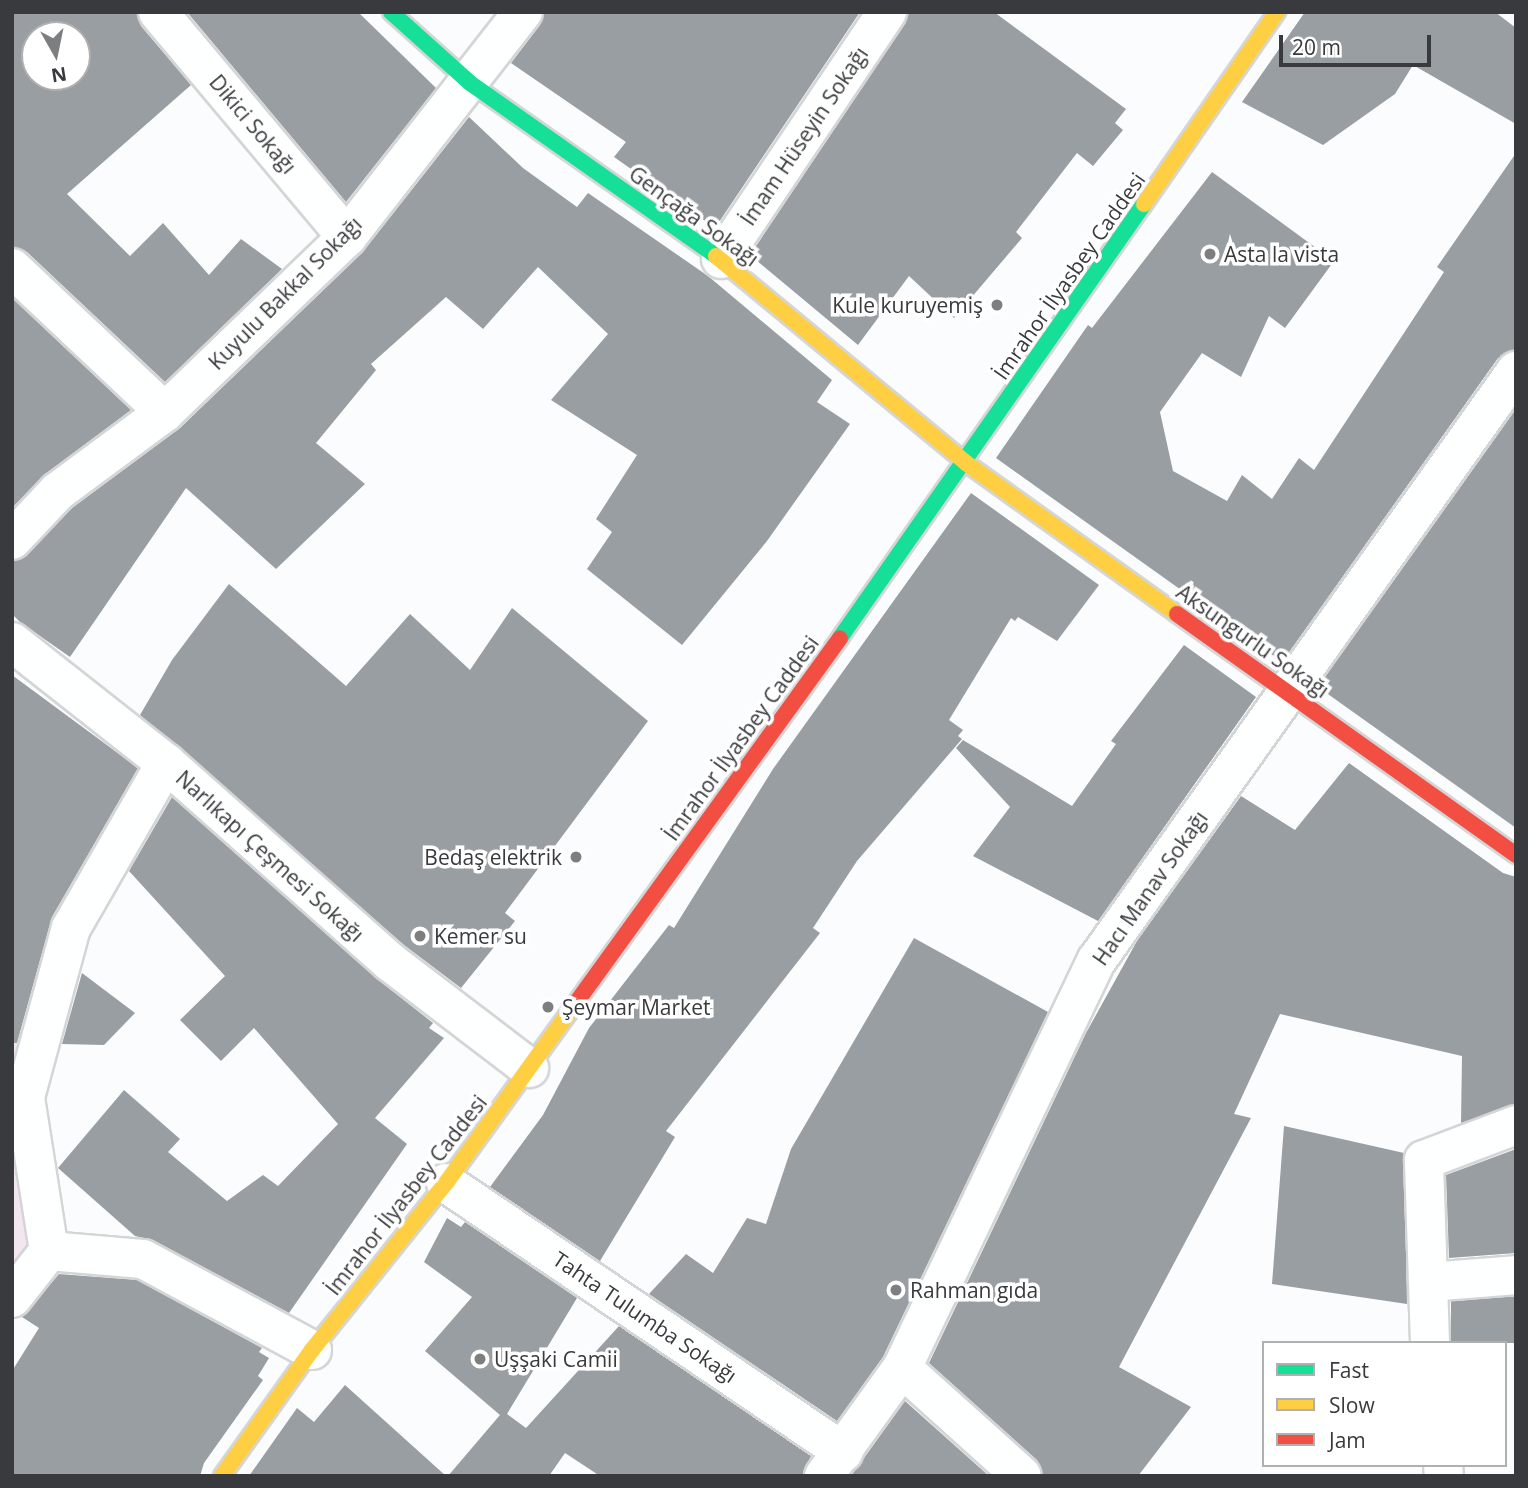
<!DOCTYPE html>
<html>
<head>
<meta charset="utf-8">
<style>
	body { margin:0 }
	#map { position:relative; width:1528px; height:1488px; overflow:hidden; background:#fbfcfd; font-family:"Open Sans",sans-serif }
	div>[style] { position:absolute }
	.green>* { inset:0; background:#f3e6f0 }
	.building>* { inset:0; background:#999ea2; transform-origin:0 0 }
	.roads { filter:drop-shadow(2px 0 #d4d5d7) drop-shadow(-2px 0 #d4d5d7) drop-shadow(0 2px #d4d5d7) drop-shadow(0 -2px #d4d5d7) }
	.street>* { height:38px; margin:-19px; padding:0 19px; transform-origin:19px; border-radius:19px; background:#feffff }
	.fast>* { height:16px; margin:-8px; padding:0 8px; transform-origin:8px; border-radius:8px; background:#16e098 }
	.slow>* { height:16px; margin:-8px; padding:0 8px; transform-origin:8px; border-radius:8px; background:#ffcf43 }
	.jam>* { height:16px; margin:-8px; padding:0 8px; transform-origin:8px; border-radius:8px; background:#f24e42 }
	.dots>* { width:19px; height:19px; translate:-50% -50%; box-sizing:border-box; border:4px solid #fff; border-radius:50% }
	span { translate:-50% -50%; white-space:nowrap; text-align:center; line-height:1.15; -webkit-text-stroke:7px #fff; paint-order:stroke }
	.street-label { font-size:21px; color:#393a3d }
	.poi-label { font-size:21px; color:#393a3d }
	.left { translate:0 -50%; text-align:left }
	.right { translate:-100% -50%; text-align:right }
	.frame { position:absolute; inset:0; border:14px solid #393a3d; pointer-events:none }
	.legend { position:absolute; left:1262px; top:1341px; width:245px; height:126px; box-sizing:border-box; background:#fff; border:2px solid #b0b0b1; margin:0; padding:9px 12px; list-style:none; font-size:21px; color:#393a3d }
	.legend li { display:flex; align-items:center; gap:14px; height:35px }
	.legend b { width:35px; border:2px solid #b0b0b1 }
	.north { position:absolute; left:21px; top:21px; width:70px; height:70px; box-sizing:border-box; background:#fff; border:2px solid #b0b0b1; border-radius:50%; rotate:171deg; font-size:19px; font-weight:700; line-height:28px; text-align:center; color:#393a3d }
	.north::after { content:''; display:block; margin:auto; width:24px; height:32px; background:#7d7e80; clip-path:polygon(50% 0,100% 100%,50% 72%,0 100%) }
	.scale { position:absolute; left:1279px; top:35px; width:152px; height:32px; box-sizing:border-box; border:4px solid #393a3d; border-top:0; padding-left:9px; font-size:21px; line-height:24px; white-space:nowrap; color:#393a3d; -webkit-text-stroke:5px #fff; paint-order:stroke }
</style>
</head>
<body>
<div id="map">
	<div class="green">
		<i style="clip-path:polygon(12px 1042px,17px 1042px,26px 1088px,42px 1217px,12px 1275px)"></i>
	</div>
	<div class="building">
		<i style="clip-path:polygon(evenodd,12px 12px,137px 12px,141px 26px,191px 85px,67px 194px,130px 256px,163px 223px,209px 275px,241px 239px,282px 269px,165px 382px,27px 252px,12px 247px,12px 12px,35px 35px,77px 35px,77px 77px,35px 77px,35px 35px)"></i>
		<i style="clip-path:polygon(187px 12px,358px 12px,436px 88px,346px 202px)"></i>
		<i style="clip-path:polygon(544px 12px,860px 12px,715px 228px,614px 157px,626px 142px,511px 63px,540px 25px)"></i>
		<i style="clip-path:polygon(909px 12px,994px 12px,1126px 109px,1115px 123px,1123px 130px,1093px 166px,1077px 153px,1016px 232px,1022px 238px,954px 318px,909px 276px,858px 345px,750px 255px,905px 24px)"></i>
		<i style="clip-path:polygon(1305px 12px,1495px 12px,1516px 28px,1516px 124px,1413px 65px,1395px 94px,1323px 145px,1242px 102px)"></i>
		<i style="clip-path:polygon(469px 117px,523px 168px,577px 207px,588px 193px,708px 276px,832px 380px,817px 402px,850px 424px,767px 541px,682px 645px,587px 569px,612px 532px,596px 519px,637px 455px,551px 400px,608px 334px,538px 267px,483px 329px,446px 297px,371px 364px,376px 370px,316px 443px,365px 484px,276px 569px,186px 488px,70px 657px,20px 622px,12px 614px,12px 561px,27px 555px,72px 508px,180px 428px,362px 253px)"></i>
		<i style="clip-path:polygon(1516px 153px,1516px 350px,1498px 358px,1282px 662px,996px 458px,1088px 325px,1092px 328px,1212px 172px,1334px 261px,1285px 328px,1269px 316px,1241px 377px,1202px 353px,1160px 412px,1173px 471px,1227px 501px,1242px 475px,1272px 499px,1299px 458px,1314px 470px,1444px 272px,1437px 267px)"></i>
		<i style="clip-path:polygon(12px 298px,131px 410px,44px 475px,12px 508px)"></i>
		<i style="clip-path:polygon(1516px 409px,1516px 828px,1318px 687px)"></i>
		<i style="clip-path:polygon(971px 493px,1099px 585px,1057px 641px,1018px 617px,1015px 621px,1011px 618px,949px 720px,963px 730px,958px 736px,962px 739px,857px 861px,813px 928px,820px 933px,666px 1131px,675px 1137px,600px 1261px,490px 1187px,543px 1115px,589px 1028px,669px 925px,674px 928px,773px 769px)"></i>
		<i style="clip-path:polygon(229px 584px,346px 686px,410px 614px,470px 670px,512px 608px,648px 721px,505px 913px,515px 921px,461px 988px,404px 945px,140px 715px,172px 660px)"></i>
		<i style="clip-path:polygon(1184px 645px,1256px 697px,1098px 921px,973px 856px,1010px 807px,956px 748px,963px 740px,1072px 806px,1116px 744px,1111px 741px)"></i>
		<i style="clip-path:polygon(12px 675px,138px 768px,52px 917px,17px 1043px,12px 1043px)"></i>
		<i style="clip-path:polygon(1349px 763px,1503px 873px,1516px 877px,1516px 1104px,1461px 1123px,1462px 1056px,1280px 1014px,1234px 1114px,1251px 1118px,1119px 1367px,1191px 1407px,1138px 1476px,1043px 1476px,1037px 1460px,929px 1363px,1086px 1033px,1137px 941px,1241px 796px,1295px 830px)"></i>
		<i style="clip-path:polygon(172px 797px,376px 978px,433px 1023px,429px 1028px,444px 1038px,375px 1118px,407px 1144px,289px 1313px,153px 1240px,135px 1236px,58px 1168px,124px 1090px,180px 1139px,168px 1152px,227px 1201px,263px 1175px,278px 1186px,338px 1124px,254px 1028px,221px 1061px,180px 1020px,225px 976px,129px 871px)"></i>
		<i style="clip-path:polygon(914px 938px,1048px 1012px,883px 1357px,837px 1421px,649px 1294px,686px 1254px,713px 1273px,747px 1218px,766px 1224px,791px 1149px)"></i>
		<i style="clip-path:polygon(82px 973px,135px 1013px,104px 1045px,62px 1044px)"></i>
		<i style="clip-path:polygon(1284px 1126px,1404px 1153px,1407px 1304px,1272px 1284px)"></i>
		<i style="clip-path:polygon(1516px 1149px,1516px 1253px,1449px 1258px,1446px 1175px)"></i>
		<i style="clip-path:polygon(447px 1218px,461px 1227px,465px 1222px,577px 1298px,507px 1414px,526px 1428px,619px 1326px,811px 1456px,802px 1476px,600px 1476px,565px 1453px,549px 1476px,448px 1476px,500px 1415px,425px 1351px,472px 1297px,424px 1262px)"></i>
		<i style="clip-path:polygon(59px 1274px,137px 1280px,262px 1348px,259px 1352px,269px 1358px,258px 1376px,263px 1380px,204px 1463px,200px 1476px,12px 1476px,12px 1371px,39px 1328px,22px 1317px)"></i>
		<i style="left:1516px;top:1297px;width:46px;height:65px;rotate:90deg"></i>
		<i style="clip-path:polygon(345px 1385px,446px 1476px,249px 1476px,297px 1408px,314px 1422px)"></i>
		<i style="clip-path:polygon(905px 1401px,989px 1476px,851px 1476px)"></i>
	</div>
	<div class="roads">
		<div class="street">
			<i style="left:158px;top:12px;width:294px;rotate:50deg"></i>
			<i style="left:721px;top:259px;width:298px;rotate:-56.1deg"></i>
			<i style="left:12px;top:268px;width:210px;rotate:43.3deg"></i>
			<i style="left:12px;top:540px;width:66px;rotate:-46.8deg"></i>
			<i style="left:57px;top:492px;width:134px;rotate:-36.5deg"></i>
			<i style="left:165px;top:412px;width:252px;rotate:-43.9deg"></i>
			<i style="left:347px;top:237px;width:286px;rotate:-52deg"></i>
			<i style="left:12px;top:642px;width:196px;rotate:38.2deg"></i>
			<i style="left:166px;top:763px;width:300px;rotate:41.6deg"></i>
			<i style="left:390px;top:962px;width:175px;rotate:37.3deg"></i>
			<i style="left:446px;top:1183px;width:480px;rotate:34.1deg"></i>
			<i style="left:49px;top:1251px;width:156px;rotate:-98.9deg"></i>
			<i style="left:25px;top:1097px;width:175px;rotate:-74.8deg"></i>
			<i style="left:71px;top:928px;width:190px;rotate:-60.1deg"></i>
			<i style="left:49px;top:1251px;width:94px;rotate:4.9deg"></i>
			<i style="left:143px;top:1259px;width:192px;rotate:28.3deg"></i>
			<i style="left:1428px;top:1282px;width:88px;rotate:-4.5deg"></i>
			<i style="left:12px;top:1298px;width:60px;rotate:-51.8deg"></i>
			<i style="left:1430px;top:1343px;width:183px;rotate:-91.9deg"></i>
			<i style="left:1424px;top:1160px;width:98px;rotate:-20.8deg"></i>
			<i style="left:902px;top:1368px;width:161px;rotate:42deg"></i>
			<i style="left:1443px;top:1465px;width:11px;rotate:85deg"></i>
			<i style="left:824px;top:1476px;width:133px;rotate:-54.2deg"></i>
			<i style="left:902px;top:1368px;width:452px;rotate:-64.5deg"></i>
			<i style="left:1097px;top:960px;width:723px;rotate:-54.57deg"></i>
		</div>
		<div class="fast">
			<i style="left:391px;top:12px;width:106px;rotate:41.9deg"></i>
			<i style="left:470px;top:83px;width:301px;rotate:35.1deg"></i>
			<i style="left:840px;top:638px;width:530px;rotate:-54.99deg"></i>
		</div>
		<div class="slow">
			<i style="left:1144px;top:204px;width:234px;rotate:-55.3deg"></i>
			<i style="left:716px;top:256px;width:325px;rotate:39.6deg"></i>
			<i style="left:966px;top:463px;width:259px;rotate:35.6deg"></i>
			<i style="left:222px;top:1476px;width:155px;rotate:-54.5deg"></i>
			<i style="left:312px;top:1350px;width:214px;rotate:-51.3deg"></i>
			<i style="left:446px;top:1183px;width:217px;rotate:-54.2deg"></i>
		</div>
		<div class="jam">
			<i style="left:1177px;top:614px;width:416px;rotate:35.4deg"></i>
			<i style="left:573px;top:1007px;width:455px;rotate:-54.1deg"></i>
		</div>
	</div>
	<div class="dots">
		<i style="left:1210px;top:254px;background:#7d7e80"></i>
		<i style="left:997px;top:305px;background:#7d7e80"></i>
		<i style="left:576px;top:857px;background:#7d7e80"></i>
		<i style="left:420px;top:936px;background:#7d7e80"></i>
		<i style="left:548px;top:1007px;background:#7d7e80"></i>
		<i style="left:896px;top:1290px;background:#7d7e80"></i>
		<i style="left:480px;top:1359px;background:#7d7e80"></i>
	</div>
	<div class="street-label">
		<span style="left:253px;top:124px;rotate:50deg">Dikici Sokağı</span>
		<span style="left:804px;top:136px;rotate:-56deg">İmam Hüseyin Sokağı</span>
		<span style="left:694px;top:216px;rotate:36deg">Gençağa Sokağı</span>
		<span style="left:1069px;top:276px;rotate:-55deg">İmrahor İlyasbey Caddesi</span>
		<span style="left:285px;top:293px;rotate:-45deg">Kuyulu Bakkal Sokağı</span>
		<span style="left:1253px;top:641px;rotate:35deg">Aksungurlu Sokağı</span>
		<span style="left:741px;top:738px;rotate:-54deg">İmrahor İlyasbey Caddesi</span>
		<span style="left:270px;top:856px;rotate:42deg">Narlıkapı Çeşmesi Sokağı</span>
		<span style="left:1150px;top:888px;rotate:-55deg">Hacı Manav Sokağı</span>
		<span style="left:406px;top:1195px;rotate:-52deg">İmrahor İlyasbey Caddesi</span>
		<span style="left:645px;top:1317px;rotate:34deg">Tahta Tulumba Sokağı</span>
	</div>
	<div class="poi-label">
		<span class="left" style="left:1224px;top:254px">Asta la vista</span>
		<span class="right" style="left:983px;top:305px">Kule kuruyemiş</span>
		<span class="right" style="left:562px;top:857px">Bedaş elektrik</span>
		<span class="left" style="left:434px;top:936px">Kemer su</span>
		<span class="left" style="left:562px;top:1007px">Şeymar Market</span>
		<span class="left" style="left:910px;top:1290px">Rahman gıda</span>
		<span class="left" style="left:494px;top:1359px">Uşşaki Camii</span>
	</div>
	<div class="frame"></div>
	<ul class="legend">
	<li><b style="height:9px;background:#16e098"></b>Fast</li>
	<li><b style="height:9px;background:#ffcf43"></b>Slow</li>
	<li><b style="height:9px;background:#f24e42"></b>Jam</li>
	</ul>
	<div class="north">N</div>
	<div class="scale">20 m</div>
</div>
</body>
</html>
